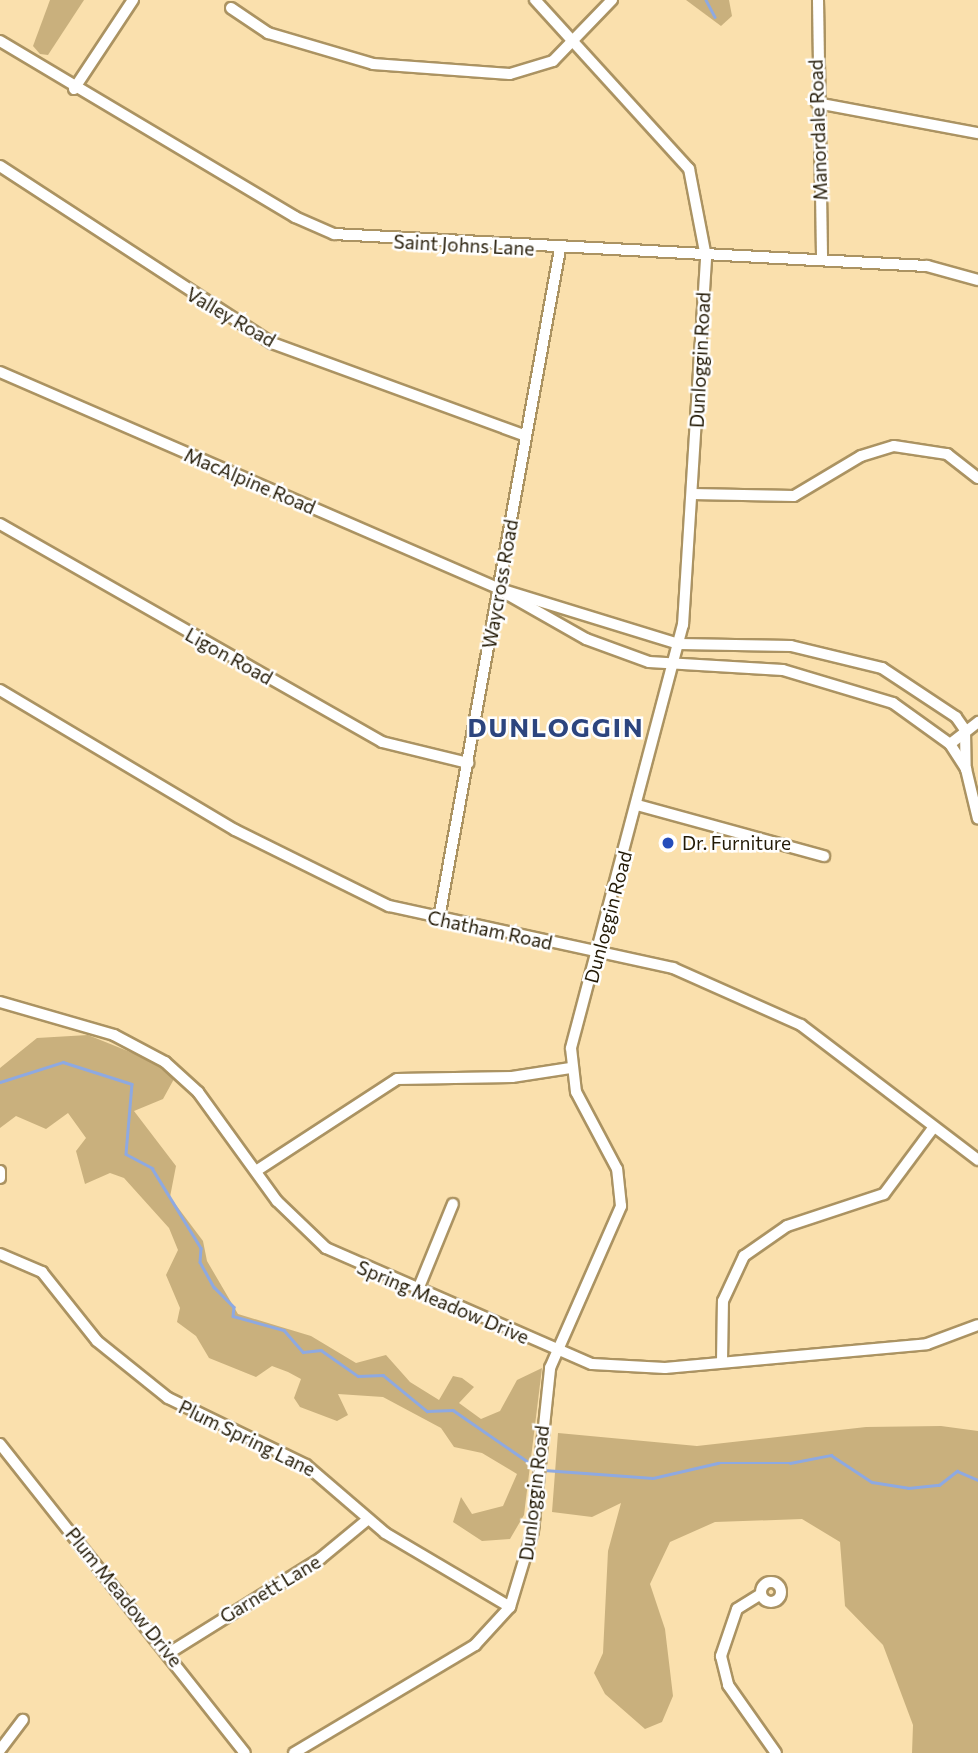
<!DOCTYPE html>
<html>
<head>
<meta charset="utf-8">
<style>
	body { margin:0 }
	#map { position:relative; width:978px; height:1753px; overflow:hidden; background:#fae0ad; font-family:Commissioner,sans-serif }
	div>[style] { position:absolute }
	.green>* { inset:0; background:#c9b07d }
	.stream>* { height:2.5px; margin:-1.25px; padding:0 1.25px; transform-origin:1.25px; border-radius:1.25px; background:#8ea9e1 }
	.roads { filter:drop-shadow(2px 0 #ab9362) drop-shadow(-2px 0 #ab9362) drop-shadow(0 2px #ab9362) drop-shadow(0 -2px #ab9362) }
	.minor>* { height:10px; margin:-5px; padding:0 5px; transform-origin:5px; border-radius:5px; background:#fff }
	.minor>.ring { margin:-5px; padding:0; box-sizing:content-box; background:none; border:10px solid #fff; border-radius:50% }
	.dots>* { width:19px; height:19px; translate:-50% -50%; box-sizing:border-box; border:4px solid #fff; border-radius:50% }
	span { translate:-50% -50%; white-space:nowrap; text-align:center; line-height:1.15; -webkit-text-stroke:5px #fff; paint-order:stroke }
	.street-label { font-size:19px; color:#231a06 }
	.poi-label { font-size:19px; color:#231a06 }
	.left { translate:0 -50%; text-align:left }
	.district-label { font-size:26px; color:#2d457e; font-weight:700; letter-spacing:2px }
</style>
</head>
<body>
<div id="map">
	<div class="green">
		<i style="clip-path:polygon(50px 0,84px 0,48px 55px,40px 54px,33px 46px)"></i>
		<i style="clip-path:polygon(686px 0,729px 0,732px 16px,721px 26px)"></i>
		<i style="clip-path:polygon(88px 1035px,150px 1060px,174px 1079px,163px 1099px,134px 1111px,176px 1166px,170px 1197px,203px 1241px,207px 1261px,238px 1314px,311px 1336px,356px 1363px,386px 1355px,410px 1382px,439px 1400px,453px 1376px,462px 1378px,474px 1387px,459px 1403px,481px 1419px,500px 1411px,517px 1380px,542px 1368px,524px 1515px,510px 1539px,482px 1541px,453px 1522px,461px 1497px,472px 1514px,503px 1506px,517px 1474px,482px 1453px,454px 1447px,441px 1428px,383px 1397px,338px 1394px,348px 1415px,337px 1421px,300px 1407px,294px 1398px,301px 1379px,288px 1372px,272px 1366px,256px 1377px,209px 1358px,196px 1336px,177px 1322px,180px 1308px,166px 1275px,178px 1250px,169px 1228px,124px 1178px,110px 1173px,85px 1184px,76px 1151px,86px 1138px,68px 1113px,46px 1129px,16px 1116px,0 1128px,0 1068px,37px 1038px)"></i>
		<i style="clip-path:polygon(941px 1426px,978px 1431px,978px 1753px,912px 1753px,913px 1725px,883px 1645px,845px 1606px,840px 1542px,802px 1519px,715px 1522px,670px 1542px,650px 1584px,665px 1629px,673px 1696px,662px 1722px,645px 1729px,605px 1694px,594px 1673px,603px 1653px,608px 1551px,621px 1503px,592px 1517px,552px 1512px,558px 1433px,697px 1446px,866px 1427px)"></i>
	</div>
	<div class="stream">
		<i style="left:706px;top:0;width:19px;rotate:62deg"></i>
		<i style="left:0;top:1082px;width:66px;rotate:-17.6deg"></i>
		<i style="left:63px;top:1062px;width:72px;rotate:17.7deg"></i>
		<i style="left:132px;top:1084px;width:70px;rotate:94.9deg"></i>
		<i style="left:126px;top:1154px;width:30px;rotate:28deg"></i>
		<i style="left:152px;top:1168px;width:94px;rotate:58.5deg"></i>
		<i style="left:201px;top:1248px;width:14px;rotate:94deg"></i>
		<i style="left:200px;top:1262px;width:29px;rotate:61deg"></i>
		<i style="left:214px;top:1287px;width:28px;rotate:45deg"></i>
		<i style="left:234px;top:1307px;width:9px;rotate:96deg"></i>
		<i style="left:233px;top:1316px;width:53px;rotate:15.4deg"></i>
		<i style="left:284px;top:1330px;width:29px;rotate:49deg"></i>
		<i style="left:303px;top:1352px;width:18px;rotate:-6deg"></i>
		<i style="left:321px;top:1350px;width:45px;rotate:35.1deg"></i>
		<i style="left:358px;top:1376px;width:25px;rotate:-2deg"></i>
		<i style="left:383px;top:1375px;width:57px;rotate:39.3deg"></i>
		<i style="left:427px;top:1411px;width:26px;rotate:-2deg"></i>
		<i style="left:453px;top:1410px;width:102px;rotate:34.6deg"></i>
		<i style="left:544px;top:1470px;width:109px;rotate:4.2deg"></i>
		<i style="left:653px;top:1478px;width:67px;rotate:-13deg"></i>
		<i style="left:718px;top:1463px;width:72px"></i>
		<i style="left:790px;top:1463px;width:42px;rotate:-11deg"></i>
		<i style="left:831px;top:1455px;width:49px;rotate:33.4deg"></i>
		<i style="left:872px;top:1482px;width:36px;rotate:9deg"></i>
		<i style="left:908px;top:1488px;width:31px;rotate:-6deg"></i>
		<i style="left:939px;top:1485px;width:23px;rotate:-38deg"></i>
		<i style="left:957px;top:1471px;width:23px;rotate:23deg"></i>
	</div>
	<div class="roads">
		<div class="minor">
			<i style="left:818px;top:0;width:260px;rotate:89.1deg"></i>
			<i style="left:231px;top:8px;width:45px;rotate:34deg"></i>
			<i style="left:268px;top:33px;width:109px;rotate:16.4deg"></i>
			<i style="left:373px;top:64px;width:137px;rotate:4.2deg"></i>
			<i style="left:510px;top:74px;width:45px;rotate:-16.8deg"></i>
			<i style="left:553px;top:61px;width:85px;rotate:-46deg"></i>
			<i style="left:0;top:41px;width:344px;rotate:30.8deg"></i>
			<i style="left:295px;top:217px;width:43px;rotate:23.6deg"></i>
			<i style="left:334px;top:234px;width:594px;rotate:3.09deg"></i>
			<i style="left:927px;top:266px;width:53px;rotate:15.4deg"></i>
			<i style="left:74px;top:89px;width:107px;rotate:-56.5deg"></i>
			<i style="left:817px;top:103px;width:164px;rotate:10.6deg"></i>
			<i style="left:0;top:166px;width:325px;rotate:33.1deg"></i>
			<i style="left:272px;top:343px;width:270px;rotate:20.1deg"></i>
			<i style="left:0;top:372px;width:545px;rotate:23.46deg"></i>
			<i style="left:500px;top:589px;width:187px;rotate:17.1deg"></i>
			<i style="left:679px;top:644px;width:112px;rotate:1deg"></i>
			<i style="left:791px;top:646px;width:94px;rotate:13.6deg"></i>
			<i style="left:882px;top:668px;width:89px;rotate:33.5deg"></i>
			<i style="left:956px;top:717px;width:16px;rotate:55deg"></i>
			<i style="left:965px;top:730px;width:39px;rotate:89deg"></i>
			<i style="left:692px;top:494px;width:102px;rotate:1.1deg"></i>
			<i style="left:794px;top:496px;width:78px;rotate:-30.8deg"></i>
			<i style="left:861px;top:456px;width:34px;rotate:-17deg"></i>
			<i style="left:894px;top:446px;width:54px;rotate:8.6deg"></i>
			<i style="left:947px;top:454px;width:39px;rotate:38deg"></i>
			<i style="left:0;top:524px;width:440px;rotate:29.7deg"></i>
			<i style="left:382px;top:742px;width:89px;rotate:13.7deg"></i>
			<i style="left:505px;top:593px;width:93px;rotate:29.6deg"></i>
			<i style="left:586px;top:639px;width:67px;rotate:20.1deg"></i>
			<i style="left:649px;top:662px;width:134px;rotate:3.4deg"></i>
			<i style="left:783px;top:670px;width:115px;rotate:16.7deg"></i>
			<i style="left:893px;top:703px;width:70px;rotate:35.7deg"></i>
			<i style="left:950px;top:744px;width:30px;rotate:57deg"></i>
			<i style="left:966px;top:769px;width:51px;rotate:76.5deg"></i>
			<i style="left:0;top:690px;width:274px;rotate:30.8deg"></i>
			<i style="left:235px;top:830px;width:172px;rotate:26.3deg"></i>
			<i style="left:389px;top:906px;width:291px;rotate:12.3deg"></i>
			<i style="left:673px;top:968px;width:140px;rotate:24deg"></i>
			<i style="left:801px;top:1025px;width:223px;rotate:37.3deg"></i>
			<i style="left:950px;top:744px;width:36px;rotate:-38deg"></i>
			<i style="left:637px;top:805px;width:194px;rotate:15.3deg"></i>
			<i style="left:439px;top:918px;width:680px;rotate:-79.75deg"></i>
			<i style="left:0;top:1002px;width:119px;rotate:16.1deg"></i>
			<i style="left:114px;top:1035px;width:58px;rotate:27.9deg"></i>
			<i style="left:165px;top:1062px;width:45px;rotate:42.3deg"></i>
			<i style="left:198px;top:1092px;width:135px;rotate:54.1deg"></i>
			<i style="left:277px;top:1201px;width:68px;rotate:43.8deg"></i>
			<i style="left:326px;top:1248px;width:290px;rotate:23.6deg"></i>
			<i style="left:592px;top:1364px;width:73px;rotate:3.1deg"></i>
			<i style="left:665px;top:1368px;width:263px;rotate:-5.2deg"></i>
			<i style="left:927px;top:1344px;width:54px;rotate:-20.4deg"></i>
			<i style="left:256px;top:1171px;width:168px;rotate:-33.1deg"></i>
			<i style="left:397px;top:1079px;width:115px;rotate:-1deg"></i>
			<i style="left:512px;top:1077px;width:59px;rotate:-8.8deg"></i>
			<i style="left:0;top:1178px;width:7px;rotate:-90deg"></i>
			<i style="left:0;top:1254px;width:46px;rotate:23.2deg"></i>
			<i style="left:42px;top:1272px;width:88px;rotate:51.4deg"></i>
			<i style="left:97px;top:1341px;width:91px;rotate:38.8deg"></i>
			<i style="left:168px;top:1398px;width:153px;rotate:25.9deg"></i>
			<i style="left:306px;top:1465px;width:104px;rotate:40.7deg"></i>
			<i style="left:385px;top:1533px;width:145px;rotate:30.6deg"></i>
			<i style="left:417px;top:1292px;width:95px;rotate:-67.8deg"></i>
			<i style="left:722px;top:1362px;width:61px;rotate:-89.1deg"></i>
			<i style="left:723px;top:1301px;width:50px;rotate:-65deg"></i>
			<i style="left:744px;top:1256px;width:52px;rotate:-34.9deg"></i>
			<i style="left:787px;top:1226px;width:102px;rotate:-18.3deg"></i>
			<i style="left:884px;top:1194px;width:82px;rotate:-53.4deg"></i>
			<i style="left:0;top:1444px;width:394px;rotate:51.6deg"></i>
			<i class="ring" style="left:761px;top:1582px;width:10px;height:10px"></i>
			<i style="left:761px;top:1594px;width:28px;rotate:148deg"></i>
			<i style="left:737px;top:1609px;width:50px;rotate:108.8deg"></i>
			<i style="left:721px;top:1656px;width:30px;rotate:76deg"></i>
			<i style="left:728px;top:1685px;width:83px;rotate:54.8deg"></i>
			<i style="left:169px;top:1653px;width:179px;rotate:-32deg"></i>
			<i style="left:321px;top:1558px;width:60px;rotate:-39.6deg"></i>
			<i style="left:0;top:1750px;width:38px;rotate:-53deg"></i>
			<i style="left:294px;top:1753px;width:211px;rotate:-30.8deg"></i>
			<i style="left:475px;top:1645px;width:52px;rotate:-47.4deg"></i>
			<i style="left:510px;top:1607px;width:79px;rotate:-73.2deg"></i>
			<i style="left:533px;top:1531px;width:164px;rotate:-84deg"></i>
			<i style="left:550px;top:1368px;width:177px;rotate:-66.3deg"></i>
			<i style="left:621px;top:1206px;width:37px;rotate:-96deg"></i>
			<i style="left:617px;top:1169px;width:87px;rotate:-118deg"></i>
			<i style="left:576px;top:1092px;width:44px;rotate:-96.5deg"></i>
			<i style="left:571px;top:1048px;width:438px;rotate:-75.2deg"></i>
			<i style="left:683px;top:625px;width:369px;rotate:-86.4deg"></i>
			<i style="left:706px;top:257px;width:90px;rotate:-100.9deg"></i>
			<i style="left:689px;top:169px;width:229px;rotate:-132.3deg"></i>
		</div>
	</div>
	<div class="dots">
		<i style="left:668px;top:843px;background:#244dbb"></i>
	</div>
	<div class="street-label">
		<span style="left:818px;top:130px;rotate:-92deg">Manordale Road</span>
		<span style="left:464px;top:245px;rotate:3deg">Saint Johns Lane</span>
		<span style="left:231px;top:317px;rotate:30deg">Valley Road</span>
		<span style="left:700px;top:360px;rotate:-87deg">Dunloggin Road</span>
		<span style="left:250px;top:481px;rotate:23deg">MacAlpine Road</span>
		<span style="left:500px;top:584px;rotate:-80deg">Waycross Road</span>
		<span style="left:229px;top:656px;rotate:29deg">Ligon Road</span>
		<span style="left:608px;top:917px;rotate:-75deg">Dunloggin Road</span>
		<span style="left:490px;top:930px;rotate:12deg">Chatham Road</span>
		<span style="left:443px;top:1302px;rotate:23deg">Spring Meadow Drive</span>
		<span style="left:247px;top:1438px;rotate:26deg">Plum Spring Lane</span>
		<span style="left:534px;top:1493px;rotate:-83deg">Dunloggin Road</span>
		<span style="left:270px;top:1589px;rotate:-31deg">Garnett Lane</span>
		<span style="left:124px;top:1597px;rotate:51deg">Plum Meadow Drive</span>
	</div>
	<div class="poi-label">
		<span class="left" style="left:682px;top:843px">Dr. Furniture</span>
	</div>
	<div class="district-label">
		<span style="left:556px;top:727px">DUNLOGGIN</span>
	</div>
</div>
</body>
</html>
